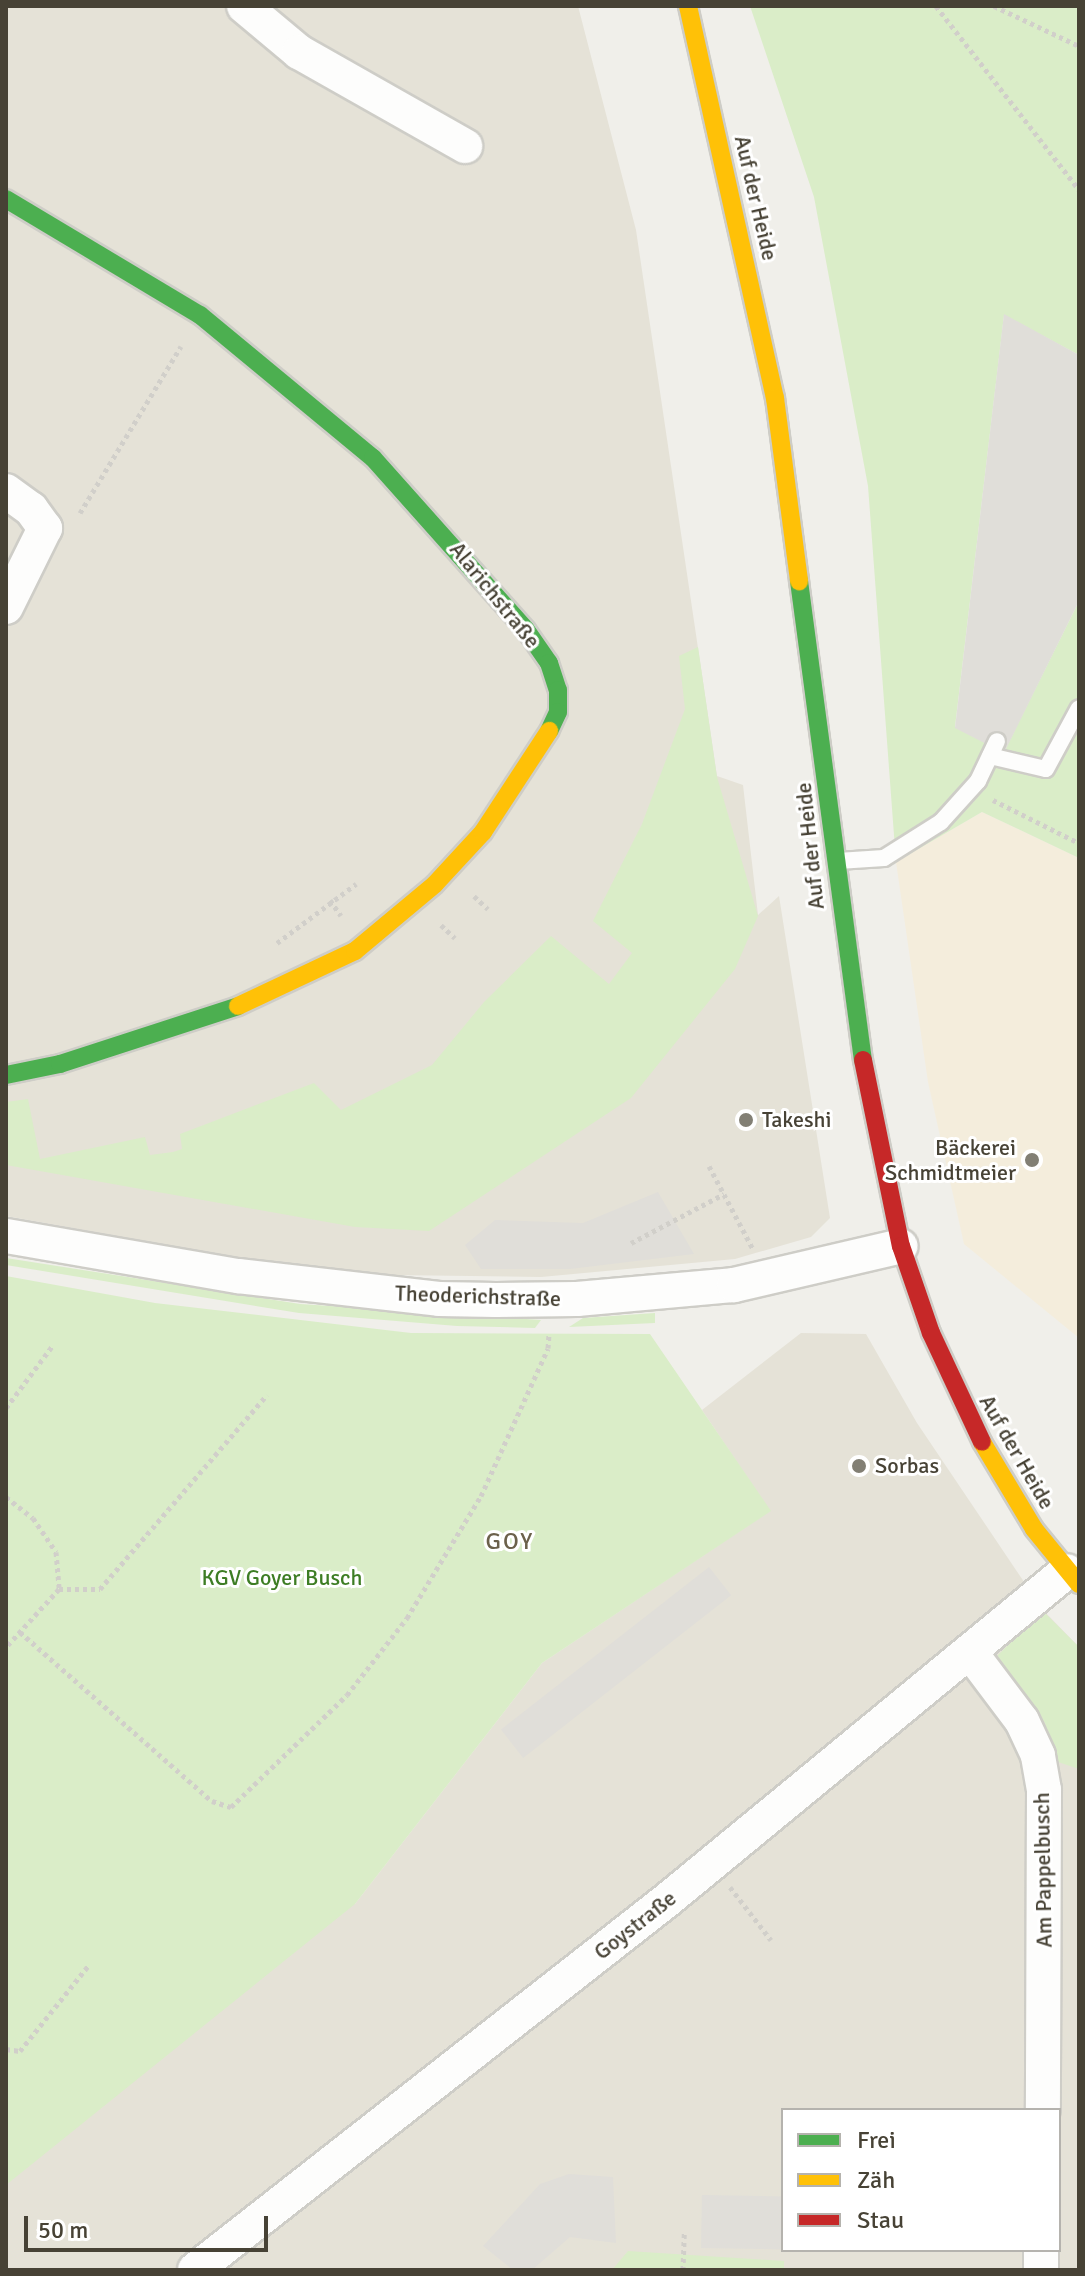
<!DOCTYPE html>
<html>
<head>
<meta charset="utf-8">
<style>
	body { margin:0 }
	#map { position:relative; width:1085px; height:2276px; overflow:hidden; background:#f0efea; font-family:Signika,sans-serif }
	div>[style] { position:absolute }
	.residential>* { inset:0; background:#e5e2d7 }
	.commercial>* { inset:0; background:#f4eddc }
	.green>* { inset:0; background:#daedc8 }
	.parking>* { inset:0; background:#e0ded9; transform-origin:0 0 }
	.path>* { height:5px; margin-top:-2.5px; transform-origin:0; background:repeating-linear-gradient(90deg,#d1cfca 0 4px,transparent 0 8px) }
	.roads { filter:drop-shadow(2px 0 #cecdc7) drop-shadow(-2px 0 #cecdc7) drop-shadow(0 2px #cecdc7) drop-shadow(0 -2px #cecdc7) }
	.lane>* { height:16px; margin:-8px; padding:0 8px; transform-origin:8px; border-radius:8px; background:#fdfdfc }
	.street>* { height:34px; margin:-17px; padding:0 17px; transform-origin:17px; border-radius:17px; background:#fdfdfc }
	.fast>* { height:18px; margin:-9px; padding:0 9px; transform-origin:9px; border-radius:9px; background:#4caf50 }
	.slow>* { height:18px; margin:-9px; padding:0 9px; transform-origin:9px; border-radius:9px; background:#ffc107 }
	.jam>* { height:18px; margin:-9px; padding:0 9px; transform-origin:9px; border-radius:9px; background:#c62828 }
	.dots>* { width:22px; height:22px; translate:-50% -50%; box-sizing:border-box; border:4px solid #fff; border-radius:50% }
	span { translate:-50% -50%; white-space:nowrap; text-align:center; line-height:1.15; -webkit-text-stroke:6px #fff; paint-order:stroke }
	.street-label { font-size:22px; color:#474235 }
	.poi-label { font-size:22px; color:#474235 }
	.left { translate:0 -50%; text-align:left }
	.right { translate:-100% -50%; text-align:right }
	.park-label { font-size:22px; color:#3d7d24 }
	.neighbourhood-label { font-size:24px; color:#6b614b; letter-spacing:2px }
	.frame { position:absolute; inset:0; border:8px solid #474235; pointer-events:none }
	.legend { position:absolute; left:781px; top:2108px; width:280px; height:144px; box-sizing:border-box; background:#fff; border:2px solid #b5b3ae; margin:0; padding:10px 14px; list-style:none; font-size:24px; color:#474235 }
	.legend li { display:flex; align-items:center; gap:16px; height:40px }
	.legend b { width:40px; border:2px solid #b5b3ae }
	.scale { position:absolute; left:24px; top:2216px; width:244px; height:36px; box-sizing:border-box; border:4px solid #474235; border-top:0; padding-left:10px; font-size:24px; line-height:28px; white-space:nowrap; color:#474235; -webkit-text-stroke:6px #fff; paint-order:stroke }
</style>
</head>
<body>
<div id="map">
	<div class="residential">
		<i style="clip-path:polygon(6px 6px,578px 6px,636px 230px,717px 776px,743px 785px,758px 915px,779px 896px,830px 1218px,811px 1237px,735px 1259px,541px 1277px,392px 1275px,229px 1256px,6px 1216px)"></i>
		<i style="clip-path:polygon(evenodd,801px 1333px,866px 1334px,917px 1423px,1043px 1610px,1079px 1647px,1079px 2270px,6px 2270px,6px 1830px,355px 1904px,542px 1663px,770px 1511px,702px 1410px,801px 1333px,783px 2110px,1059px 2110px,1059px 2250px,783px 2250px,783px 2110px)"></i>
	</div>
	<div class="commercial">
		<i style="clip-path:polygon(982px 812px,1079px 858px,1079px 1338px,964px 1244px,928px 1082px,896px 862px)"></i>
	</div>
	<div class="green">
		<i style="clip-path:polygon(750px 6px,1079px 6px,1079px 355px,1004px 315px,955px 727px,1004px 752px,1079px 601px,1079px 858px,982px 812px,896px 862px,868px 486px,814px 197px)"></i>
		<i style="clip-path:polygon(698px 647px,717px 777px,758px 916px,735px 969px,631px 1098px,429px 1231px,355px 1227px,6px 1165px,6px 1102px,28px 1099px,40px 1159px,145px 1137px,150px 1155px,173px 1152px,182px 1149px,180px 1134px,314px 1083px,341px 1110px,432px 1065px,484px 1002px,551px 936px,609px 984px,632px 953px,593px 921px,642px 824px,685px 709px,679px 656px)"></i>
		<i style="clip-path:polygon(6px 1258px,300px 1304px,541px 1320px,535px 1328px,457px 1326px,299px 1313px,6px 1265px)"></i>
		<i style="clip-path:polygon(6px 1276px,155px 1303px,411px 1333px,650px 1334px,771px 1511px,542px 1663px,355px 1904px,6px 2185px)"></i>
		<i style="clip-path:polygon(655px 1313px,655px 1323px,569px 1327px,583px 1318px)"></i>
		<i style="clip-path:polygon(1043px 1611px,1079px 1647px,1079px 1769px,1055px 1761px,1045px 1723px,996px 1657px)"></i>
		<i style="clip-path:polygon(628px 2251px,784px 2261px,784px 2270px,612px 2270px)"></i>
	</div>
	<div class="parking">
		<i style="clip-path:polygon(1004px 314px,1079px 355px,1079px 601px,1004px 753px,955px 728px)"></i>
		<i style="clip-path:polygon(658px 1192px,694px 1254px,570px 1269px,481px 1269px,465px 1245px,495px 1220px,583px 1223px)"></i>
		<i style="left:709px;top:1567px;width:36px;height:264px;rotate:52deg"></i>
		<i style="clip-path:polygon(569px 2174px,613px 2177px,616px 2243px,570px 2237px,532px 2270px,513px 2270px,483px 2246px,540px 2184px)"></i>
		<i style="left:702px;top:2195px;width:81px;height:53px;rotate:1deg"></i>
	</div>
	<div class="path">
		<i style="left:936px;top:6px;width:233px;rotate:52.1deg"></i>
		<i style="left:994px;top:6px;width:94px;rotate:25.2deg"></i>
		<i style="left:80px;top:513px;width:195px;rotate:-58.8deg"></i>
		<i style="left:993px;top:800px;width:96px;rotate:26.6deg"></i>
		<i style="left:474px;top:896px;width:19px;rotate:43deg"></i>
		<i style="left:330px;top:900px;width:19px;rotate:55deg"></i>
		<i style="left:441px;top:925px;width:19px;rotate:43deg"></i>
		<i style="left:277px;top:943px;width:99px;rotate:-36.8deg"></i>
		<i style="left:709px;top:1166px;width:94px;rotate:62.1deg"></i>
		<i style="left:631px;top:1243px;width:105px;rotate:-27.8deg"></i>
		<i style="left:6px;top:1408px;width:79px;rotate:-53.3deg"></i>
		<i style="left:6px;top:1497px;width:34px;rotate:38deg"></i>
		<i style="left:33px;top:1518px;width:41px;rotate:55.9deg"></i>
		<i style="left:56px;top:1552px;width:37px;rotate:85deg"></i>
		<i style="left:59px;top:1589px;width:79px;rotate:132.4deg"></i>
		<i style="left:59px;top:1589px;width:41px"></i>
		<i style="left:100px;top:1589px;width:256px;rotate:-49.3deg"></i>
		<i style="left:20px;top:1632px;width:256px;rotate:41.4deg"></i>
		<i style="left:212px;top:1801px;width:20px;rotate:18deg"></i>
		<i style="left:231px;top:1807px;width:161px;rotate:-44deg"></i>
		<i style="left:347px;top:1695px;width:98px;rotate:-52.1deg"></i>
		<i style="left:407px;top:1618px;width:143px;rotate:-58.8deg"></i>
		<i style="left:481px;top:1496px;width:162px;rotate:-65.6deg"></i>
		<i style="left:548px;top:1348px;width:15px;rotate:-86deg"></i>
		<i style="left:730px;top:1887px;width:67px;rotate:52.3deg"></i>
		<i style="left:6px;top:2049px;width:14px;rotate:8deg"></i>
		<i style="left:20px;top:2051px;width:110px;rotate:-51.3deg"></i>
		<i style="left:683px;top:2270px;width:37px;rotate:-88deg"></i>
	</div>
	<div class="roads">
		<div class="lane">
			<i style="left:990px;top:756px;width:57px;rotate:13.1deg"></i>
			<i style="left:1046px;top:769px;width:69px;rotate:-61.6deg"></i>
			<i style="left:838px;top:861px;width:46px;rotate:-3.7deg"></i>
			<i style="left:884px;top:858px;width:67px;rotate:-32.3deg"></i>
			<i style="left:941px;top:822px;width:55px;rotate:-47.9deg"></i>
			<i style="left:978px;top:781px;width:44px;rotate:-64.6deg"></i>
		</div>
		<div class="street">
			<i style="left:244px;top:6px;width:72px;rotate:39.9deg"></i>
			<i style="left:299px;top:52px;width:191px;rotate:29.5deg"></i>
			<i style="left:6px;top:491px;width:31px;rotate:36deg"></i>
			<i style="left:31px;top:509px;width:24px;rotate:54deg"></i>
			<i style="left:45px;top:528px;width:88px;rotate:116.3deg"></i>
			<i style="left:6px;top:1236px;width:235px;rotate:9.8deg"></i>
			<i style="left:238px;top:1276px;width:202px;rotate:6.5deg"></i>
			<i style="left:439px;top:1299px;width:57px;rotate:1deg"></i>
			<i style="left:496px;top:1300px;width:81px;rotate:-0.7deg"></i>
			<i style="left:577px;top:1299px;width:158px;rotate:-5.1deg"></i>
			<i style="left:734px;top:1285px;width:171px;rotate:-13.1deg"></i>
			<i style="left:970px;top:1652px;width:86px;rotate:53deg"></i>
			<i style="left:1022px;top:1721px;width:38px;rotate:65deg"></i>
			<i style="left:1038px;top:1756px;width:35px;rotate:80deg"></i>
			<i style="left:1044px;top:1790px;width:320px;rotate:90.2deg"></i>
			<i style="left:195px;top:2270px;width:598px;rotate:-38.08deg"></i>
			<i style="left:666px;top:1901px;width:519px;rotate:-39.45deg"></i>
			<i style="left:1041px;top:2270px;width:20px;rotate:-90deg"></i>
		</div>
		<div class="fast">
			<i style="left:6px;top:199px;width:226px;rotate:30.9deg"></i>
			<i style="left:200px;top:315px;width:224px;rotate:39.6deg"></i>
			<i style="left:373px;top:458px;width:230px;rotate:48.3deg"></i>
			<i style="left:526px;top:630px;width:40px;rotate:55.1deg"></i>
			<i style="left:549px;top:663px;width:28px;rotate:72deg"></i>
			<i style="left:558px;top:690px;width:22px;rotate:90deg"></i>
			<i style="left:558px;top:712px;width:21px;rotate:115deg"></i>
			<i style="left:799px;top:581px;width:483px;rotate:82.4deg"></i>
			<i style="left:6px;top:1075px;width:55px;rotate:-11.5deg"></i>
			<i style="left:60px;top:1064px;width:187px;rotate:-18deg"></i>
		</div>
		<div class="slow">
			<i style="left:688px;top:6px;width:402px;rotate:77.5deg"></i>
			<i style="left:775px;top:398px;width:185px;rotate:82.5deg"></i>
			<i style="left:238px;top:1006px;width:129px;rotate:-25.2deg"></i>
			<i style="left:355px;top:951px;width:104px;rotate:-39.9deg"></i>
			<i style="left:435px;top:884px;width:71px;rotate:-47.3deg"></i>
			<i style="left:483px;top:832px;width:121px;rotate:-56.8deg"></i>
			<i style="left:982px;top:1442px;width:101px;rotate:59.1deg"></i>
			<i style="left:1034px;top:1529px;width:71px;rotate:50.7deg"></i>
		</div>
		<div class="jam">
			<i style="left:863px;top:1060px;width:190px;rotate:78.5deg"></i>
			<i style="left:901px;top:1246px;width:92px;rotate:71deg"></i>
			<i style="left:931px;top:1333px;width:120px;rotate:64.9deg"></i>
		</div>
	</div>
	<div class="dots">
		<i style="left:746px;top:1120px;background:#827f74"></i>
		<i style="left:1032px;top:1160px;background:#827f74"></i>
		<i style="left:859px;top:1466px;background:#827f74"></i>
	</div>
	<div class="street-label">
		<span style="left:756px;top:198px;rotate:77deg">Auf der Heide</span>
		<span style="left:495px;top:595px;rotate:51deg">Alarichstraße</span>
		<span style="left:810px;top:846px;rotate:-96deg">Auf der Heide</span>
		<span style="left:478px;top:1296px;rotate:2deg">Theoderichstraße</span>
		<span style="left:1017px;top:1452px;rotate:60deg">Auf der Heide</span>
		<span style="left:1043px;top:1870px;rotate:-91deg">Am Pappelbusch</span>
		<span style="left:635px;top:1925px;rotate:-38deg">Goystraße</span>
	</div>
	<div class="poi-label">
		<span class="left" style="left:762px;top:1120px">Takeshi</span>
		<span class="right" style="left:1016px;top:1160px">Bäckerei<br>Schmidtmeier</span>
		<span class="left" style="left:875px;top:1466px">Sorbas</span>
	</div>
	<div class="park-label">
		<span style="left:282px;top:1578px">KGV Goyer Busch</span>
	</div>
	<div class="neighbourhood-label">
		<span style="left:510px;top:1542px">GOY</span>
	</div>
	<div class="frame"></div>
	<ul class="legend">
	<li><b style="height:10px;background:#4caf50"></b>Frei</li>
	<li><b style="height:10px;background:#ffc107"></b>Zäh</li>
	<li><b style="height:10px;background:#c62828"></b>Stau</li>
	</ul>
	<div class="scale">50 m</div>
</div>
</body>
</html>
